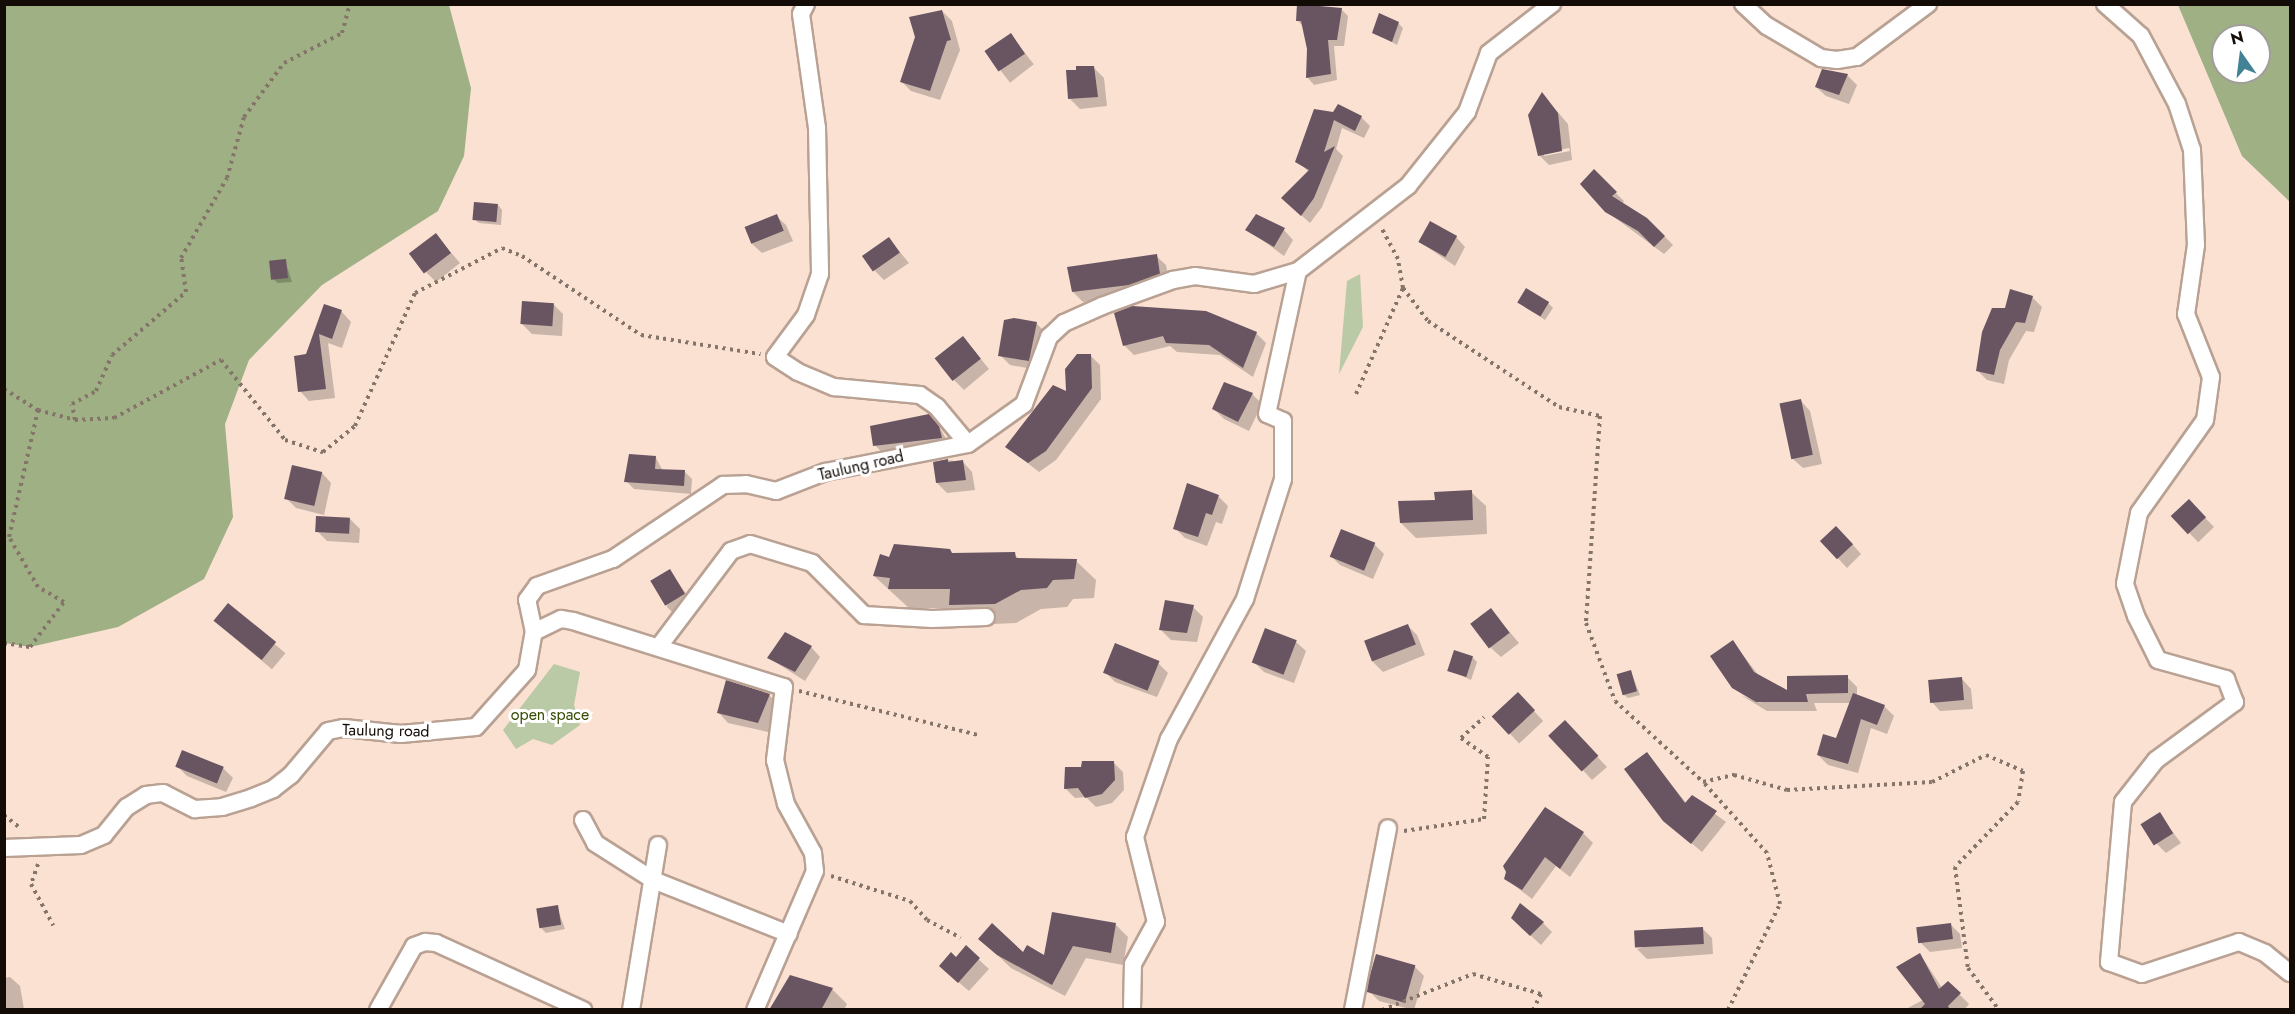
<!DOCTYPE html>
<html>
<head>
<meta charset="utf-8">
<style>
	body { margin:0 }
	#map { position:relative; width:2295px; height:1014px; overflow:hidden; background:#fae1d2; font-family:Jost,sans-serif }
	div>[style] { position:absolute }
	.green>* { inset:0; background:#bac9a6 }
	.forest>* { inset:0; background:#9eb084 }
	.shadow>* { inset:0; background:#0003; transform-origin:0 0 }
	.building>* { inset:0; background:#695461; transform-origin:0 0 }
	.path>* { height:4px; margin-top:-2px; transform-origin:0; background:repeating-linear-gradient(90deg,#84746a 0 3px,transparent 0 7.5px) }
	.roads { filter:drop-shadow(2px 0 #b9a193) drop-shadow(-2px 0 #b9a193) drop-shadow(0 2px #b9a193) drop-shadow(0 -2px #b9a193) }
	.minor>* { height:16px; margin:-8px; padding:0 8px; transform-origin:8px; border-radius:8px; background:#fff }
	span { translate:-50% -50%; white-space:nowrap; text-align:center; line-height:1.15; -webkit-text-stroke:6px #fff; paint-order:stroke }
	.street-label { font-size:16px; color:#130b06 }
	.park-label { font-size:16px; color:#394d07 }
	.frame { position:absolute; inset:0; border:6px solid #130b06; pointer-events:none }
	.north { position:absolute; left:2211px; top:24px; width:60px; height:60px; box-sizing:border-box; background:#fff; border:2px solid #a19d9b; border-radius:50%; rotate:346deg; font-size:16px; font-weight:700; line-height:24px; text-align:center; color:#130b06 }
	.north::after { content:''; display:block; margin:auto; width:21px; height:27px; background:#428295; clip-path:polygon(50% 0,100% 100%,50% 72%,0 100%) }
</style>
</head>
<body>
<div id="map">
	<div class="green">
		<i style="clip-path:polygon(1360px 274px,1363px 327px,1339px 374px,1347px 281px)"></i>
		<i style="clip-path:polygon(554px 664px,580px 672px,574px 705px,580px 725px,552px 745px,533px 739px,516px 749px,503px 730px)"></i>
	</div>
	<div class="forest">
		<i style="clip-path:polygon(5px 5px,449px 5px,471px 88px,464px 156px,438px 211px,322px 285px,249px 360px,225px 424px,233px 517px,204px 579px,118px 627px,30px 647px,5px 643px)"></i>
		<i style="clip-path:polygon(evenodd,2178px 5px,2290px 5px,2290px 202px,2242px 156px,2178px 5px,2223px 36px,2259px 36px,2259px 72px,2223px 72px,2223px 36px)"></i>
	</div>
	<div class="shadow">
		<i style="clip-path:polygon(1341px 9px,1348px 16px,1344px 46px,1334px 46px,1337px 80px,1314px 85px,1308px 78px,1309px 48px,1303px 26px,1297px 20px)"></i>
		<i style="clip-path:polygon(942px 11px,952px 21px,960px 50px,940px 100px,911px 91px,902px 82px)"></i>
		<i style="clip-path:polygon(1398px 23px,1403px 28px,1397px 45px,1374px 32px)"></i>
		<i style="left:1011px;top:35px;width:37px;height:30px;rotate:52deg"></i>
		<i style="clip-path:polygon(1094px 68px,1104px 78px,1107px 106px,1080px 109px,1070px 99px)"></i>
		<i style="clip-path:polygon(1847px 75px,1857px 85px,1849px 104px,1826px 96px,1816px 87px)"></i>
		<i style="clip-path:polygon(evenodd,1543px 95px,1568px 124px,1572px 160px,1549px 165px,1539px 155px,1543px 95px,1569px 148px,1570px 151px,1544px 156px,1544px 153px,1569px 148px)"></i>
		<i style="clip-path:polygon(1315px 111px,1361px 117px,1370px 126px,1364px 138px,1342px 128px,1336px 149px,1343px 156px,1322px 207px,1310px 223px,1292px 207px,1309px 172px,1297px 161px)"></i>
		<i style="clip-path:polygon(1594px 172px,1624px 201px,1622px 204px,1647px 219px,1673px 245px,1664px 254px,1606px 211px)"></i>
		<i style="clip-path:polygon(498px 205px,502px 210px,501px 225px,479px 223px,474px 219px)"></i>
		<i style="clip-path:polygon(776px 216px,786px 225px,793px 241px,762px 253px,752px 244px)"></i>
		<i style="clip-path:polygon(1247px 229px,1284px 230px,1293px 240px,1284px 256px)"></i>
		<i style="clip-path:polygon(436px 235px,460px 263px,436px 282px,426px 272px)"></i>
		<i style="clip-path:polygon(1456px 237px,1465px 247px,1455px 266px,1420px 242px)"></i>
		<i style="clip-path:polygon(889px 239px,909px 263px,884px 280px,875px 271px)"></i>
		<i style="clip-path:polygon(1156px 256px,1166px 265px,1169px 283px,1140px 294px,1083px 302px,1073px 292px)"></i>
		<i style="clip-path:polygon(285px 261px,292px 282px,278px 283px,273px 279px)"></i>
		<i style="clip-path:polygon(2032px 297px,2042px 307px,2034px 332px,2026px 331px,2009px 360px,2004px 384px,1987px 380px,1977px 370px,2006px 310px)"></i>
		<i style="clip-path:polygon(1548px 303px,1553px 308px,1545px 320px,1521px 304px)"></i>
		<i style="clip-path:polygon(553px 304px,563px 314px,562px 336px,532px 334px,522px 324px)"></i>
		<i style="clip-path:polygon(325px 306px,342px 312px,351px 322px,342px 348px,328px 343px,335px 398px,309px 401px,300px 391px,307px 355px)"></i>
		<i style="clip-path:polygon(1132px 308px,1256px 333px,1266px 343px,1253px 377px,1220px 355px,1177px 352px,1170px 346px,1134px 355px,1124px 345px)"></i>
		<i style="clip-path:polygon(1036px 323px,1046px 333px,1039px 370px,1010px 365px,1000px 355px)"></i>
		<i style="clip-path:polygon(972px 348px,989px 369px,964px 390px,954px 380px)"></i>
		<i style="clip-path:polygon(1090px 355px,1100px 365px,1101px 399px,1056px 460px,1039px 472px,1007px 447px,1067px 393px)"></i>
		<i style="clip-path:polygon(1252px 394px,1262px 404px,1249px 431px,1224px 419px,1214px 409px)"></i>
		<i style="clip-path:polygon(1801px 401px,1810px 411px,1822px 464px,1803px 468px,1793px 459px)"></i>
		<i style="clip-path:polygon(939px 426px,950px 446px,884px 455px,875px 445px)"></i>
		<i style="clip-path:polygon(656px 458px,663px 471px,684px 471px,692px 479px,691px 494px,634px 489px,626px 481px)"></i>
		<i style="clip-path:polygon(947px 460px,963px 462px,972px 472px,975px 490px,947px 493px,937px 483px)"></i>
		<i style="clip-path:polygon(322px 473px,331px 483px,324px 515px,296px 508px,286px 498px)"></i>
		<i style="clip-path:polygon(1471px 492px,1486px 506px,1487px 534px,1416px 538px,1401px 523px,1436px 501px)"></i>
		<i style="clip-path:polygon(1218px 496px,1228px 506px,1222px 524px,1216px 522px,1207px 546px,1185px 538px,1175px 528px)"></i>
		<i style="left:2189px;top:501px;width:36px;height:22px;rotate:46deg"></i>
		<i style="clip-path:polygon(350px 519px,360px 529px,359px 543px,327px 541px,317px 531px)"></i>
		<i style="clip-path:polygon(1846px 537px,1861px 554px,1847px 568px,1822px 541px)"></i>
		<i style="clip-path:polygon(1374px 544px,1384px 554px,1373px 579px,1340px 565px,1330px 555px)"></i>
		<i style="clip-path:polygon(1014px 554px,1020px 560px,1076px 561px,1096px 580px,1094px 598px,1073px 599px,1067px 607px,1041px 609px,1016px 623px,971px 625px,954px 608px,909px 608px,874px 576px,890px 558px)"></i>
		<i style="clip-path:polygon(670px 571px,694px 605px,677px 617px,667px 607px)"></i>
		<i style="left:228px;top:605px;width:75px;height:21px;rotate:40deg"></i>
		<i style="clip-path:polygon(1193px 607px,1203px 617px,1197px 642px,1171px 640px,1161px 630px)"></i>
		<i style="clip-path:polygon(1491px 610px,1519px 643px,1501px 657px,1491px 648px)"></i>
		<i style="clip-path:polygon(1408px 626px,1417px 635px,1425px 655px,1383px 672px,1373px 662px)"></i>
		<i style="clip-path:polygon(1296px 642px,1306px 651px,1294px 683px,1264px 672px,1254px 662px)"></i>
		<i style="clip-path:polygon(1733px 642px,1759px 676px,1788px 692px,1847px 677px,1857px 687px,1857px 696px,1884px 706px,1894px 716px,1887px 734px,1871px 728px,1858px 773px,1828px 765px,1818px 755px,1837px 739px,1851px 703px,1814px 703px,1817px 711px,1767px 711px,1741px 695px,1763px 704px,1736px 689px)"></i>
		<i style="clip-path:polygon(811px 647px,820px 657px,805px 681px,769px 658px)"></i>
		<i style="clip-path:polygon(1472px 657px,1477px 662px,1471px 680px,1449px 670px)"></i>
		<i style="clip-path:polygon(1158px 663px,1168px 673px,1157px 697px,1115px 682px,1105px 672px)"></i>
		<i style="clip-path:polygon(1631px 672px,1640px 695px,1628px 698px,1623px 694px)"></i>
		<i style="clip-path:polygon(1962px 679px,1971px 689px,1973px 709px,1940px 711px,1931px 701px)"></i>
		<i style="left:1518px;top:694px;width:37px;height:33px;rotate:47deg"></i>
		<i style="clip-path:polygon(769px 695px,779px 705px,768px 732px,728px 723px,719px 713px)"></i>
		<i style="clip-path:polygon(1574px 732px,1607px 767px,1592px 780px,1550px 735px)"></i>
		<i style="clip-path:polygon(1647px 754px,1687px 804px,1692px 797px,1726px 822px,1702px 852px,1664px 820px)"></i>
		<i style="clip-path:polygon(1113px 762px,1123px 772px,1124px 790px,1112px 803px,1096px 807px,1086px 797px,1075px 798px,1065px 788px,1082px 769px)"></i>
		<i style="clip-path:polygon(177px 766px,223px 768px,233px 778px,226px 792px,187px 776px)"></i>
		<i style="clip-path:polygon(2159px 814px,2181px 843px,2166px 853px,2156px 843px)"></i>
		<i style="clip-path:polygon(1583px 833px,1593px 843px,1570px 877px,1556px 866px,1532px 899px,1506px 879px)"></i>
		<i style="clip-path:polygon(557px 907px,565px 929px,546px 933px,541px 928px)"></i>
		<i style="clip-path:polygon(1512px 918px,1543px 923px,1552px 932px,1541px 945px)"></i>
		<i style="clip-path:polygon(1950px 924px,1960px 934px,1962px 948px,1930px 952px,1920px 942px)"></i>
		<i style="clip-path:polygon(1116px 925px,1128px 937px,1123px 965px,1086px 958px,1065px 996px,1011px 968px,993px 951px,1045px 957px)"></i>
		<i style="clip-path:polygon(1702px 928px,1712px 938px,1713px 954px,1647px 959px,1637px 949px)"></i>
		<i style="clip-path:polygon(966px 948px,989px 969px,969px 991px,950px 975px)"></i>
		<i style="clip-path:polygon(1920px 954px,1942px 988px,1948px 983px,1969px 1004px,1964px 1010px,1904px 1010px,1923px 1000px)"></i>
		<i style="clip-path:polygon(1414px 966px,1424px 976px,1414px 1010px,1379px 1001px,1369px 991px)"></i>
		<i style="clip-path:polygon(10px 977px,20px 986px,24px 1009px,4px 1009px,4px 978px)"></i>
		<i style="clip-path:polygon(832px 989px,847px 1004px,844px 1010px,772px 1010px)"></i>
	</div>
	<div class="building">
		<i style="clip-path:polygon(1297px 4px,1342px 8px,1337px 40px,1328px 40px,1331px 74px,1306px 78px,1307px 49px,1301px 21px,1296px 21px)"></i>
		<i style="clip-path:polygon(942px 10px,951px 40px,947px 41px,930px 91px,900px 82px,915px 37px,909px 17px)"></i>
		<i style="clip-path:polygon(1379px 13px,1399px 22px,1392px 42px,1372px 33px)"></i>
		<i style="left:1011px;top:33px;width:25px;height:32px;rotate:56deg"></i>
		<i style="clip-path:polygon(1076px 66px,1094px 66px,1098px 97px,1068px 99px,1066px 70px,1076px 70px)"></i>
		<i style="clip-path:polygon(1822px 69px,1848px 74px,1839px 95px,1815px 87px)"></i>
		<i style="clip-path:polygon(1542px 92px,1558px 113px,1562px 151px,1538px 156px,1528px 115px)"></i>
		<i style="clip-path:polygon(1338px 104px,1362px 116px,1355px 131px,1334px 120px,1324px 152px,1335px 146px,1314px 198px,1301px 216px,1281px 198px,1309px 170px,1295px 162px,1314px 109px,1333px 112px)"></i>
		<i style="clip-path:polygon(1594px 169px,1617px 192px,1612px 196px,1647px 218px,1665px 236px,1654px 247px,1638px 231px,1605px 212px,1580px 184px)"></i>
		<i style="left:474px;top:202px;width:24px;height:18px;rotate:5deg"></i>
		<i style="left:777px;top:214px;width:18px;height:35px;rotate:68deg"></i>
		<i style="clip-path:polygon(1256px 214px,1285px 228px,1274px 247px,1245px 230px)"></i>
		<i style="left:1430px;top:221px;width:31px;height:24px;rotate:29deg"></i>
		<i style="left:436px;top:233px;width:25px;height:34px;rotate:53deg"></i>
		<i style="left:889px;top:237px;width:19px;height:33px;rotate:55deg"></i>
		<i style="clip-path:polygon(1157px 254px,1160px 274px,1129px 285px,1072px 292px,1067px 267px)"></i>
		<i style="left:286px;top:259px;width:19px;height:17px;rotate:84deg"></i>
		<i style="left:1526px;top:288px;width:27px;height:17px;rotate:31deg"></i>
		<i style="clip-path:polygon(2010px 289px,2033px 296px,2025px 323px,2016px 322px,2000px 350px,1994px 375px,1976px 371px,1982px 332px,1992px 308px,2005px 308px)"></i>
		<i style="left:522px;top:301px;width:32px;height:23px;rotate:4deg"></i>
		<i style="clip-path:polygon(324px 304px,342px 310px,332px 339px,319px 334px,326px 389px,298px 392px,294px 356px,306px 354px)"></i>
		<i style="clip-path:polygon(1132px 306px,1206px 311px,1257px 332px,1243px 368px,1209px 345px,1166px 343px,1163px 336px,1123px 346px,1114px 313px)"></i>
		<i style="clip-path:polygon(1014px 318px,1037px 322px,1029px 361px,998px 356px,1004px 320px)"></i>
		<i style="left:963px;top:336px;width:29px;height:36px;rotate:52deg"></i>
		<i style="clip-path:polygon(1077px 354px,1091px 354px,1092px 388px,1046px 451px,1028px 463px,1005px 447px,1053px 385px,1066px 391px,1065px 369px)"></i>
		<i style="clip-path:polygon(1224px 382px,1253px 393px,1238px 422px,1212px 409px)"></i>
		<i style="left:1801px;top:399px;width:57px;height:22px;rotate:78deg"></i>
		<i style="clip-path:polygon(929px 414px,939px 426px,942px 438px,873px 446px,870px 426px)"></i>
		<i style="clip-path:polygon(629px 454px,656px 456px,655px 469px,685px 470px,684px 486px,624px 482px)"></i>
		<i style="clip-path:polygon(948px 459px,948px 462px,963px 460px,966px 480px,936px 483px,933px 462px)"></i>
		<i style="left:292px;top:465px;width:31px;height:35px;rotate:13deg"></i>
		<i style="clip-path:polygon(1187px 483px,1219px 495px,1212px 515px,1206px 513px,1198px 537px,1173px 529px)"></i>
		<i style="clip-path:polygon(1472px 490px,1473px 520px,1400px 523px,1398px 501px,1435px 500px,1434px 492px)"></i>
		<i style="left:2189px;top:499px;width:25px;height:25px;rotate:47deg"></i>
		<i style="left:316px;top:516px;width:34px;height:16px;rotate:3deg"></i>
		<i style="left:1836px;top:526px;width:25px;height:22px;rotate:47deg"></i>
		<i style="left:1341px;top:529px;width:37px;height:30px;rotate:22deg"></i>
		<i style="clip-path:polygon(894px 544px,950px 549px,952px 553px,1015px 552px,1016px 558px,1077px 559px,1074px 579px,1053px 580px,1047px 588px,1021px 590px,995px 604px,949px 605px,950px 589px,888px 589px,890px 578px,873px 576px,880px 554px,889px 557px)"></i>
		<i style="left:670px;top:569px;width:29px;height:23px;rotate:59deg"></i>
		<i style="clip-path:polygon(1165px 600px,1194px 605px,1187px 633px,1159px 630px)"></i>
		<i style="left:228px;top:603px;width:62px;height:23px;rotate:39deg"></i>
		<i style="left:1491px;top:608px;width:31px;height:26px;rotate:53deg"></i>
		<i style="left:1408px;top:624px;width:22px;height:47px;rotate:69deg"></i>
		<i style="left:1265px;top:628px;width:34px;height:37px;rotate:21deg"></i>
		<i style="clip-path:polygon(785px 632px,812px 646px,795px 672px,767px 658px)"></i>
		<i style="clip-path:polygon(1733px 640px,1754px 672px,1787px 690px,1787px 676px,1848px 675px,1848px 693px,1806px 694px,1808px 702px,1756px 702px,1732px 688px,1710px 656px)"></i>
		<i style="left:1115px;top:643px;width:48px;height:32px;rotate:22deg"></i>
		<i style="left:1454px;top:650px;width:20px;height:22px;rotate:18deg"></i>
		<i style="left:1631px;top:670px;width:22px;height:15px;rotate:74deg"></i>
		<i style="left:1962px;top:677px;width:23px;height:34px;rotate:85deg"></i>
		<i style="clip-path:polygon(726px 680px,770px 694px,758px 723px,717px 713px)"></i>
		<i style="left:1518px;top:692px;width:25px;height:36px;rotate:47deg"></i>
		<i style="clip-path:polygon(1853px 693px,1885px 705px,1877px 725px,1861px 719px,1848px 764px,1817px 755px,1823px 734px,1836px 738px)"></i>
		<i style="left:1565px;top:720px;width:49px;height:23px;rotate:47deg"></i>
		<i style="left:182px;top:750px;width:45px;height:18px;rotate:22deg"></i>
		<i style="clip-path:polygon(1647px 752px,1685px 803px,1692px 795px,1717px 811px,1691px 844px,1663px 821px,1624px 769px)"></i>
		<i style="clip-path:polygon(1082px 761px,1114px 761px,1115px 780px,1102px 794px,1085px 798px,1078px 788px,1064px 789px,1065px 767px,1081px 767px)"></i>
		<i style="clip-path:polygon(1545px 807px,1584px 832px,1560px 869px,1545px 857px,1522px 890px,1504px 879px,1506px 872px,1503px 866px)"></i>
		<i style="left:2160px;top:812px;width:25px;height:23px;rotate:58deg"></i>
		<i style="clip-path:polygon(1520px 903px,1544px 922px,1530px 936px,1511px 918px)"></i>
		<i style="left:558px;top:905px;width:20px;height:22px;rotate:81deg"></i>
		<i style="clip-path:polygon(1052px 912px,1116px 923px,1111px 953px,1073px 946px,1052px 985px,997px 955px,978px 939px,992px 923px,1023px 952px,1027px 945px,1044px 955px)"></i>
		<i style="left:1951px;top:923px;width:16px;height:35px;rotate:83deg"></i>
		<i style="left:1703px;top:927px;width:17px;height:69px;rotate:87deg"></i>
		<i style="clip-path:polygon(966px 945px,980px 958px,958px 983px,939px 966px,951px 952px,956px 957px)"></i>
		<i style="clip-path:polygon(1920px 953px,1939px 989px,1948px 981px,1961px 993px,1948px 1006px,1950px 1010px,1919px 1010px,1925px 1004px,1896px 967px)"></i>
		<i style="left:1376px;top:954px;width:41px;height:39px;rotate:16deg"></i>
		<i style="clip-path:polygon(790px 975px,833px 988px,821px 1010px,769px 1010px)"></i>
	</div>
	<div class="path">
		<i style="left:1403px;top:288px;width:41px;rotate:52.9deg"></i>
		<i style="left:1428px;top:321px;width:157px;rotate:33.3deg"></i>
		<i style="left:1559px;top:407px;width:42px;rotate:12.4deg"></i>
		<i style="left:1600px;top:416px;width:207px;rotate:93.9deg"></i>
		<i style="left:1586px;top:623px;width:83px;rotate:69.6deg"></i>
		<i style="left:1615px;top:701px;width:120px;rotate:42.6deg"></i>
		<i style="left:4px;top:389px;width:40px;rotate:32deg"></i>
		<i style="left:38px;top:410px;width:38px;rotate:15deg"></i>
		<i style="left:75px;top:420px;width:39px;rotate:-3deg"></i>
		<i style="left:114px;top:418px;width:122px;rotate:-28.5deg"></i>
		<i style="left:221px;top:360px;width:102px;rotate:51.3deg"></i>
		<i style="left:285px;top:440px;width:40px;rotate:18deg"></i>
		<i style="left:323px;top:452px;width:41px;rotate:-39.1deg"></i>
		<i style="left:355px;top:426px;width:146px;rotate:-65.7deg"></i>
		<i style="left:415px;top:293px;width:98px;rotate:-27.3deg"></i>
		<i style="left:502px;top:248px;width:22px;rotate:22deg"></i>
		<i style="left:522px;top:256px;width:143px;rotate:33.6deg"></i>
		<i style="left:641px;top:335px;width:121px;rotate:9.1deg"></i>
		<i style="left:1356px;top:394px;width:116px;rotate:-66.1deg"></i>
		<i style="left:1403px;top:288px;width:29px;rotate:-100deg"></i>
		<i style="left:1398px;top:259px;width:34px;rotate:-118deg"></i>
		<i style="left:75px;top:420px;width:16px;rotate:-101deg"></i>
		<i style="left:72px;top:404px;width:27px;rotate:-28deg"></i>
		<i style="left:96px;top:391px;width:39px;rotate:-66deg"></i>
		<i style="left:112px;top:355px;width:97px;rotate:-40.4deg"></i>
		<i style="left:186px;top:292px;width:34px;rotate:-98deg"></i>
		<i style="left:181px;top:258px;width:92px;rotate:-60.1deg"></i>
		<i style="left:227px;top:178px;width:63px;rotate:-74.4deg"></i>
		<i style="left:244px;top:117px;width:67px;rotate:-53.5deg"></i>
		<i style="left:284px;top:63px;width:65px;rotate:-27.3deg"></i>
		<i style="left:342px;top:33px;width:30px;rotate:-75deg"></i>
		<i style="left:4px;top:643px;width:26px;rotate:9deg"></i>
		<i style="left:30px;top:647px;width:56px;rotate:-52.9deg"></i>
		<i style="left:64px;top:602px;width:30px;rotate:-150deg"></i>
		<i style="left:38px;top:587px;width:58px;rotate:-120.1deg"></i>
		<i style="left:9px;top:537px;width:130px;rotate:-77.1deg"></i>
		<i style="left:799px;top:691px;width:184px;rotate:13.8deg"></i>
		<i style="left:4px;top:815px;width:22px;rotate:39deg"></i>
		<i style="left:1404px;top:831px;width:81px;rotate:-8.5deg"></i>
		<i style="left:1484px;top:819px;width:62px;rotate:-86.3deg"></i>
		<i style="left:1488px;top:757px;width:33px;rotate:-145deg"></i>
		<i style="left:1461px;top:738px;width:31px;rotate:-42deg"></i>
		<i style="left:38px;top:864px;width:21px;rotate:109deg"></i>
		<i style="left:31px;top:884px;width:47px;rotate:61.8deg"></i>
		<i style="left:831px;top:876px;width:83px;rotate:17.6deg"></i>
		<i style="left:910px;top:901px;width:25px;rotate:48deg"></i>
		<i style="left:927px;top:920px;width:38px;rotate:28deg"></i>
		<i style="left:1382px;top:1010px;width:98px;rotate:-21.6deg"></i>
		<i style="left:1473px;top:974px;width:71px;rotate:16.4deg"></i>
		<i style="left:1541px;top:994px;width:18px;rotate:117deg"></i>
		<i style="left:1728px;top:1010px;width:118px;rotate:-63.9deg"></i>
		<i style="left:1780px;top:904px;width:53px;rotate:-104.3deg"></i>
		<i style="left:1767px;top:853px;width:96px;rotate:-132deg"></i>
		<i style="left:1703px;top:782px;width:32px;rotate:-13deg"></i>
		<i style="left:1734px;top:775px;width:55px;rotate:15.8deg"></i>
		<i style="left:1787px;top:790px;width:145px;rotate:-3.2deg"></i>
		<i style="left:1932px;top:782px;width:60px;rotate:-26.6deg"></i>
		<i style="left:1986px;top:755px;width:40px;rotate:23.4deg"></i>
		<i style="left:2023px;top:771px;width:31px;rotate:99deg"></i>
		<i style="left:2018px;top:802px;width:91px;rotate:134.1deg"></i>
		<i style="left:1955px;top:867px;width:102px;rotate:82.7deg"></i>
		<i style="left:1968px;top:968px;width:52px;rotate:53.6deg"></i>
		<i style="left:2290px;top:1010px;width:1px;rotate:-90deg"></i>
	</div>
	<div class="roads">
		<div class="minor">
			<i style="left:806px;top:4px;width:11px;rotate:117deg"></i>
			<i style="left:801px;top:14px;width:115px;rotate:82deg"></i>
			<i style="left:817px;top:128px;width:146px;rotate:88.8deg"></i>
			<i style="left:820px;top:274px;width:43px;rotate:108.9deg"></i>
			<i style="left:806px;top:315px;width:52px;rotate:126.4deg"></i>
			<i style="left:775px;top:357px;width:27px;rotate:33deg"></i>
			<i style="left:798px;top:372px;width:39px;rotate:23deg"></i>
			<i style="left:834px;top:387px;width:86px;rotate:5.3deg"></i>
			<i style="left:920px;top:395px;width:21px;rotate:35deg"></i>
			<i style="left:937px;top:407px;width:48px;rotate:50deg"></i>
			<i style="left:1743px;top:4px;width:33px;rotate:43deg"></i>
			<i style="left:1767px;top:26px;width:63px;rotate:30.7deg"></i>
			<i style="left:1821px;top:58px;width:16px;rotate:7deg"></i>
			<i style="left:1837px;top:60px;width:20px;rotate:-9deg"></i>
			<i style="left:1857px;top:57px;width:89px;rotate:-36.7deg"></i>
			<i style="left:2105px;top:4px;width:48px;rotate:41.6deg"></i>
			<i style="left:2141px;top:36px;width:77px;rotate:62.1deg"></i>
			<i style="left:2177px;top:104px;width:48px;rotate:71.9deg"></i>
			<i style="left:2192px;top:150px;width:95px;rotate:87.6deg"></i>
			<i style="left:2196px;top:245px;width:70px;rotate:98.2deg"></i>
			<i style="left:2186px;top:314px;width:68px;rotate:68.4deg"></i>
			<i style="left:2211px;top:377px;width:43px;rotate:97.9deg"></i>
			<i style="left:2205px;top:420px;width:114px;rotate:125.4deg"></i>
			<i style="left:2139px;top:513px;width:72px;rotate:101.2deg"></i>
			<i style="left:2125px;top:584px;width:34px;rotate:71deg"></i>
			<i style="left:2136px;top:616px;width:49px;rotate:63.4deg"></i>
			<i style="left:2158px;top:660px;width:71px;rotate:15.6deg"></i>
			<i style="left:2226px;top:679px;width:25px;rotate:69deg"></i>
			<i style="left:2235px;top:702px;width:98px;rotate:143.7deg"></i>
			<i style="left:2156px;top:760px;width:53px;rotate:128.2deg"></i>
			<i style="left:2123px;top:802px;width:161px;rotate:95deg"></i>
			<i style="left:2109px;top:962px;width:35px;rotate:20deg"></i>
			<i style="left:2142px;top:974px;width:102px;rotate:-18.3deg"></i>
			<i style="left:2239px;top:942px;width:28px;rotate:23deg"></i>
			<i style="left:2265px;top:953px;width:32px;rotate:39deg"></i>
			<i style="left:534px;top:632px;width:30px;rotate:-26deg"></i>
			<i style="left:561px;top:619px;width:12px;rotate:9deg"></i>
			<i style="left:573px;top:621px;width:221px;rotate:17.4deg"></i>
			<i style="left:784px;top:687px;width:74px;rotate:97deg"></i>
			<i style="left:775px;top:760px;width:45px;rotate:76deg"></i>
			<i style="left:786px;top:804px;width:56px;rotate:61.1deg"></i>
			<i style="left:813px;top:853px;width:18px;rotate:84deg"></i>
			<i style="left:815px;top:871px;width:151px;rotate:113.3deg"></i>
			<i style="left:660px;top:645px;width:118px;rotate:-52.9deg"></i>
			<i style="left:731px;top:551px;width:20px;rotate:-20deg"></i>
			<i style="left:750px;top:544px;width:65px;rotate:17deg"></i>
			<i style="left:812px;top:563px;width:74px;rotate:45deg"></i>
			<i style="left:864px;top:615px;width:68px;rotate:3.4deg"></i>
			<i style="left:932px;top:619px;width:54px;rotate:-2.1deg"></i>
			<i style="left:583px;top:820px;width:26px;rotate:62deg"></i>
			<i style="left:595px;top:843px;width:69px;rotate:32.5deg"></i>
			<i style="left:653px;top:880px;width:146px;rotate:21.7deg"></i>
			<i style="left:4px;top:848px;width:77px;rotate:-2.2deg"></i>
			<i style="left:81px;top:845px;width:25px;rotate:-23deg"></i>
			<i style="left:104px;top:835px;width:36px;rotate:-51deg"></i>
			<i style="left:127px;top:807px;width:22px;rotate:-32deg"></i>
			<i style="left:146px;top:795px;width:17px;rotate:-7deg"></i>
			<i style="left:163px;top:793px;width:36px;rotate:27deg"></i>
			<i style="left:195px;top:809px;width:27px;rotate:-4deg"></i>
			<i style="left:222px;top:807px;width:30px;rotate:-17deg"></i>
			<i style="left:251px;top:798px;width:24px;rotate:-22deg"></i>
			<i style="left:273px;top:789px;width:23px;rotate:-38deg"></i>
			<i style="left:291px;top:775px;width:57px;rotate:-49.9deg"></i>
			<i style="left:328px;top:731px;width:16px;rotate:-11deg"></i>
			<i style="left:344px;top:728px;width:57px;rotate:6deg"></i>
			<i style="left:401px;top:734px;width:75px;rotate:-5.3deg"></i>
			<i style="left:476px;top:727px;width:76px;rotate:-48.2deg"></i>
			<i style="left:527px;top:670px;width:39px;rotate:-80deg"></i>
			<i style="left:534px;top:632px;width:33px;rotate:-102deg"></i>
			<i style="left:527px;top:600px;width:17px;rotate:-54deg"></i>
			<i style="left:537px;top:586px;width:81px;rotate:-19.6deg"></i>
			<i style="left:613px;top:559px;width:133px;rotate:-33.9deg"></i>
			<i style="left:723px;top:485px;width:23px;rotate:-2deg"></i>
			<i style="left:746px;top:484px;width:31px;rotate:13deg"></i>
			<i style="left:776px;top:491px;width:53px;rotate:-21.2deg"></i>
			<i style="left:825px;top:472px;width:146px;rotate:-11.1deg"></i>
			<i style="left:968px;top:444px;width:69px;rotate:-35.5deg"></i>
			<i style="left:1024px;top:404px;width:72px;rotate:-69.5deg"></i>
			<i style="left:1049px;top:337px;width:21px;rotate:-43deg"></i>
			<i style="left:1064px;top:323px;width:42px;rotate:-24.1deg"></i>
			<i style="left:1102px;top:306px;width:76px;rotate:-20.1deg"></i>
			<i style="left:1173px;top:280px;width:22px;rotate:-10deg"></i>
			<i style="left:1195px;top:276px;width:60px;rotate:7.7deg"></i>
			<i style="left:1254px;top:284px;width:46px;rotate:-16.5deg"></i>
			<i style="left:1298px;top:271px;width:139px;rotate:-37.7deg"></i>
			<i style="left:1408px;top:186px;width:95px;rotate:-51.4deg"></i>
			<i style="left:1467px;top:112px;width:63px;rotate:-69.6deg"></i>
			<i style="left:1489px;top:53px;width:80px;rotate:-37.9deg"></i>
			<i style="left:378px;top:1010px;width:73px;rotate:-60.6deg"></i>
			<i style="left:414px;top:946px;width:12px;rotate:-20deg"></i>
			<i style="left:425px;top:942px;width:11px;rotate:5deg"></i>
			<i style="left:436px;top:943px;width:162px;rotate:24.5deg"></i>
			<i style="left:631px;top:1010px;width:167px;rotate:-80.7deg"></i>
			<i style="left:1132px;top:1010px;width:46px;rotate:-88.8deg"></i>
			<i style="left:1133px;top:964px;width:48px;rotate:-61.3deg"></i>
			<i style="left:1156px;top:922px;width:88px;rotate:-103.9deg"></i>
			<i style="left:1135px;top:837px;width:104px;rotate:-70.9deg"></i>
			<i style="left:1169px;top:739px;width:159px;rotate:-61.5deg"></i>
			<i style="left:1245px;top:599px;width:126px;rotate:-72.4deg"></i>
			<i style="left:1283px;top:479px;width:58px;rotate:-90deg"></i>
			<i style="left:1283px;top:421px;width:17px;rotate:-156deg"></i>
			<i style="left:1267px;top:414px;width:146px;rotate:-77.8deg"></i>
			<i style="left:1353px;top:1010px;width:185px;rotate:-79.1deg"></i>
		</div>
	</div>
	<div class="street-label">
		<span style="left:861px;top:466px;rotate:-13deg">Taulung road</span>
		<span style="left:386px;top:731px;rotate:1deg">Taulung road</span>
	</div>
	<div class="park-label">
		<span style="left:550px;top:715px">open space</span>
	</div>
	<div class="frame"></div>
	<div class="north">N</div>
</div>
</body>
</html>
